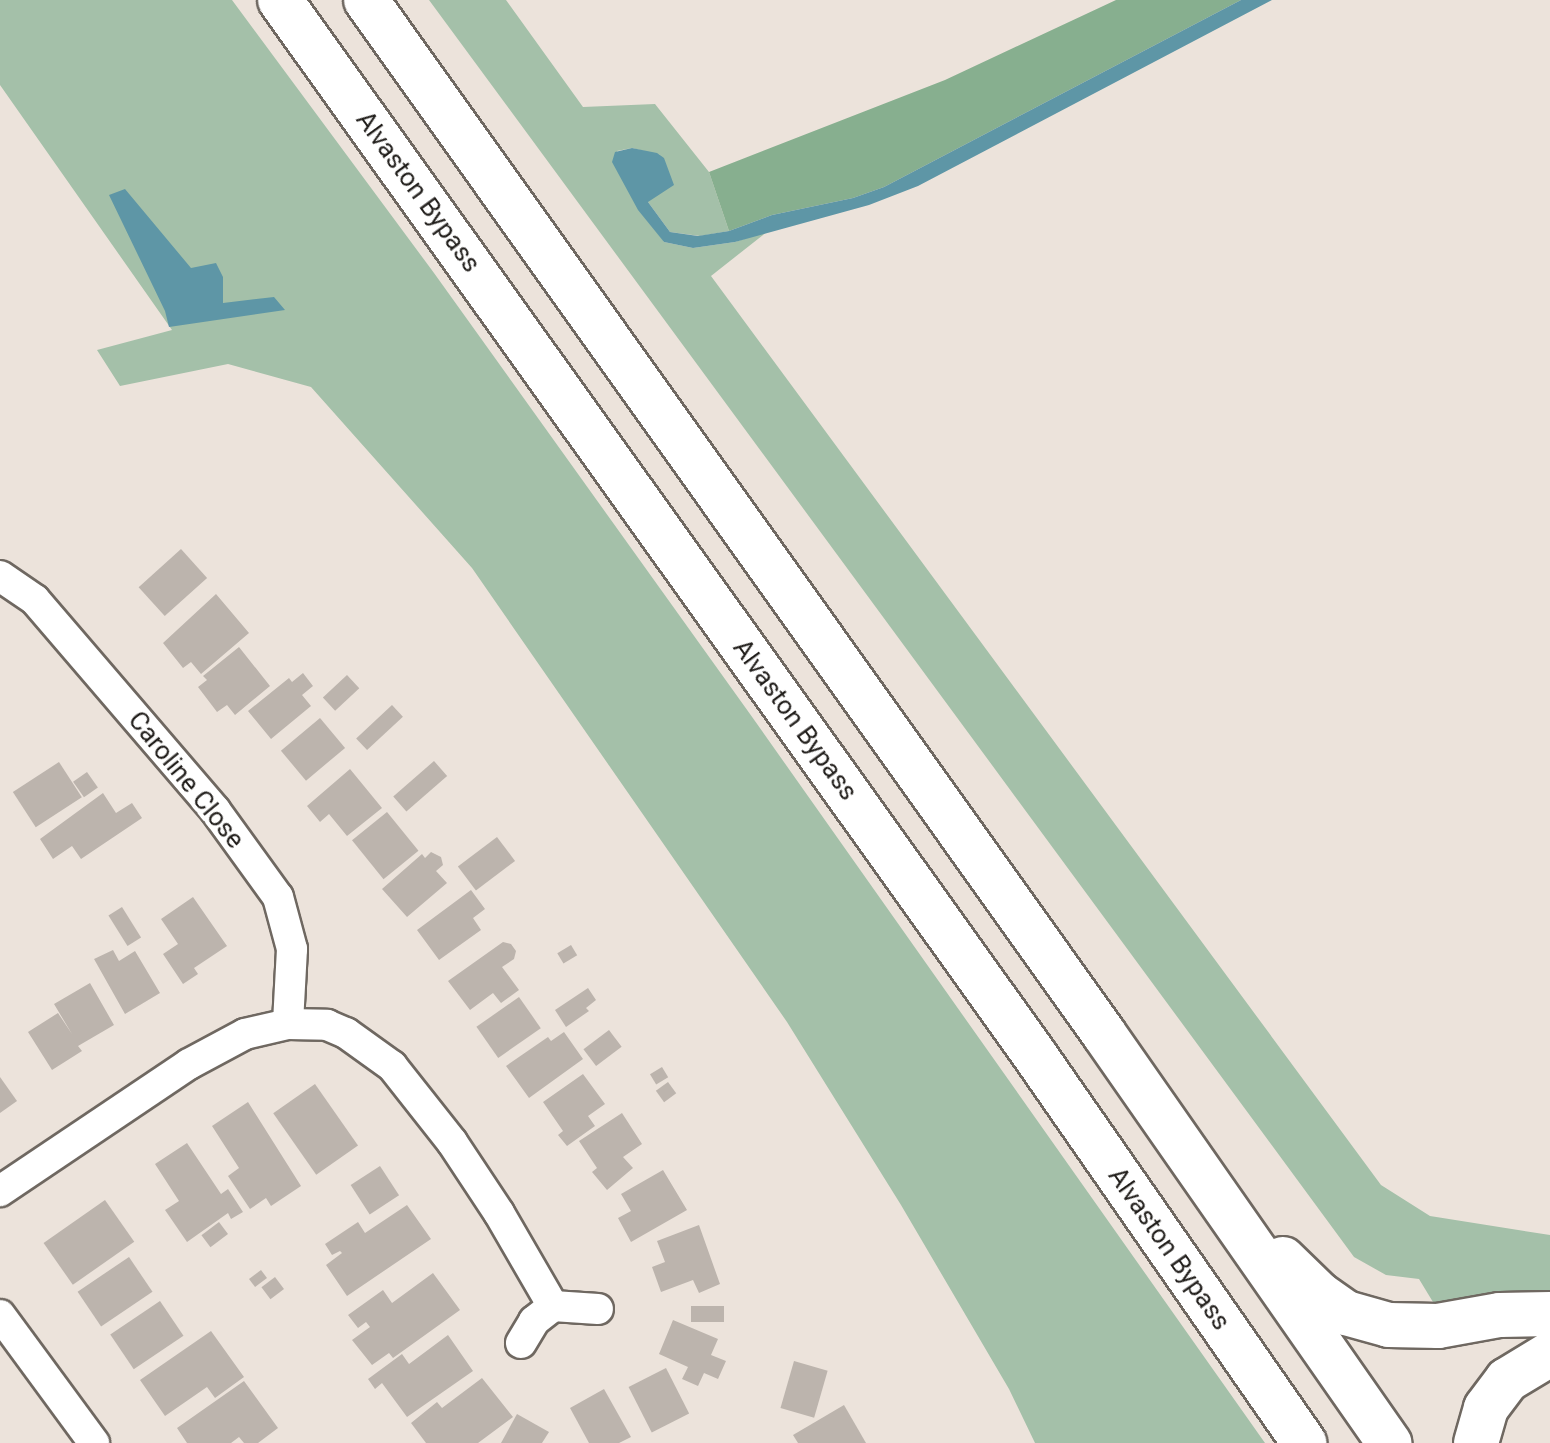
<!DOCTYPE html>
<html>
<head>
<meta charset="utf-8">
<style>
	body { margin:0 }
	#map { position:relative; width:1550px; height:1443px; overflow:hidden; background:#ece3db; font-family:Roboto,sans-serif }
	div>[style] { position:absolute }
	.green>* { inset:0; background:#a4c0a9 }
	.forest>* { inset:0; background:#87af8f }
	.water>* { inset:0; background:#5e96a6 }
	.building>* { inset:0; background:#bcb4ad; transform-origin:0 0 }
	.roads { filter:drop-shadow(2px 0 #6f6861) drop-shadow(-2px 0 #6f6861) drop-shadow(0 2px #6f6861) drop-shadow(0 -2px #6f6861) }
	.minor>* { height:30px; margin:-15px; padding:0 15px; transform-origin:15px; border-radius:15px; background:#fff }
	.trunk>* { height:44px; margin:-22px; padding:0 22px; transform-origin:22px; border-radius:22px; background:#fff }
	span { translate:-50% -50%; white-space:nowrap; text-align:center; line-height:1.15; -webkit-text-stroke:8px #fff; paint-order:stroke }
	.street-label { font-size:26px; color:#211e1b }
</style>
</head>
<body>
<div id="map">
	<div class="green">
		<i style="clip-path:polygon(0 0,232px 0,434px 273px,750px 714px,1265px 1443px,1035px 1443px,1009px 1389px,901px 1205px,787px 1022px,472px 568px,311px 387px,228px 364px,120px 386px,97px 350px,172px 330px,0 85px)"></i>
		<i style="clip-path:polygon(429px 0,506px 0,583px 107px,655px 104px,709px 172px,729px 231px,700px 236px,670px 232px,648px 202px,660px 155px,632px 148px,617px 151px,664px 242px,693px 248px,735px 242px,768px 231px,711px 276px,1381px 1185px,1430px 1216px,1550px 1235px,1550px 1300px,1436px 1307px,1419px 1279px,1386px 1275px,1354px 1257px)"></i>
	</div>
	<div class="forest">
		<i style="clip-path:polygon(1116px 0,1241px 0,884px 187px,853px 198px,772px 215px,729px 231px,709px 172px,945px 80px)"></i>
	</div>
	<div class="water">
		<i style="clip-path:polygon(1241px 0,1272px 0,918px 186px,869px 205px,735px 242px,693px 248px,664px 242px,638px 210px,612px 162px,615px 152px,632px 148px,657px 153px,664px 158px,674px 185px,648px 202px,670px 232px,698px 236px,729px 231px,772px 215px,853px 198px,884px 187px)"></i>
		<i style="clip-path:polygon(125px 189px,191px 268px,216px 263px,223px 277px,223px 303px,274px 297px,285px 310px,169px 327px,165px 311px,109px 195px)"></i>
	</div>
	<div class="building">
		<i style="left:181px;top:549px;width:39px;height:57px;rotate:48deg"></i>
		<i style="clip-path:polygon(216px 594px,249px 633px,201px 674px,191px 662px,183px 668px,163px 643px)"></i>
		<i style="clip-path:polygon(239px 647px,270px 686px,235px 715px,227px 705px,217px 712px,198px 687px,207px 680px,203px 676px)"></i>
		<i style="clip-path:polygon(303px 673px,313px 686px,302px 695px,311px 706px,271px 739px,248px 711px,289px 678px,292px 682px)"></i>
		<i style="left:347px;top:675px;width:18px;height:33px;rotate:47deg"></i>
		<i style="left:392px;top:705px;width:16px;height:49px;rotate:47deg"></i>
		<i style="left:320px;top:718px;width:39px;height:51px;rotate:50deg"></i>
		<i style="left:434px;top:761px;width:20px;height:54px;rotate:49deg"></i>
		<i style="left:59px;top:762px;width:42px;height:55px;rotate:57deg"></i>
		<i style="clip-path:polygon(350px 769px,382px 808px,347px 836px,329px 814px,320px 822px,307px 806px)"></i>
		<i style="left:87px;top:772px;width:19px;height:17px;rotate:55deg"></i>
		<i style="clip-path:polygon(103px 793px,116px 813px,132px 803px,142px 818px,81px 859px,72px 846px,53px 859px,40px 839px)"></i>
		<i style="left:387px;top:812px;width:50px;height:45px;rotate:51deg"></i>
		<i style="left:497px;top:837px;width:30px;height:49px;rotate:53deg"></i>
		<i style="clip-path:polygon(431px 852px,441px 857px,443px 865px,436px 871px,447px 883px,407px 917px,382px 889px,422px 854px,425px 858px)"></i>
		<i style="clip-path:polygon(471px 890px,485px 909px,473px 918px,481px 930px,439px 960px,417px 930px)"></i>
		<i style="clip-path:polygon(193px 897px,227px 946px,194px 968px,198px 974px,183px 984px,163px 954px,178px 944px,161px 919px)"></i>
		<i style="left:122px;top:907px;width:36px;height:16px;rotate:58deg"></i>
		<i style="clip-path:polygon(503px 942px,511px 944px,516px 951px,514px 959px,502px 967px,519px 990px,501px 1003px,493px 993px,470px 1010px,448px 981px)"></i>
		<i style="left:571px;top:945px;width:12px;height:16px;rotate:59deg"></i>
		<i style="clip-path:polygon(113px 950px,119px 961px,135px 951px,160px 993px,125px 1014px,94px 959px)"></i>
		<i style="clip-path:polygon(90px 983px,114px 1025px,78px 1046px,82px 1051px,52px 1070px,28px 1032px,58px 1013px,72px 1034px,54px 1004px)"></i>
		<i style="clip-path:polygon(588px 988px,596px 1000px,586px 1008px,589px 1011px,566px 1027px,555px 1010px)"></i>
		<i style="left:519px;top:997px;width:38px;height:52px;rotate:55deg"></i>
		<i style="left:609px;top:1030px;width:21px;height:32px;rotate:53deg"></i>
		<i style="clip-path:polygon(564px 1032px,583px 1059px,529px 1098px,506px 1066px,548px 1037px,551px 1041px)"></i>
		<i style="left:662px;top:1067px;width:12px;height:14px;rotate:59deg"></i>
		<i style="clip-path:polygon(583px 1074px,605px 1104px,588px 1116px,595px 1126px,567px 1146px,558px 1135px,563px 1131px,543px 1102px)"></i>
		<i style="clip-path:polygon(0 1077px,17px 1101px,0 1113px)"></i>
		<i style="left:668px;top:1082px;width:14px;height:15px;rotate:54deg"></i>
		<i style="left:315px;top:1084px;width:75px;height:51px;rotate:55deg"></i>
		<i style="clip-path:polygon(248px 1102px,301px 1186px,271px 1206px,266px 1198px,250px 1209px,228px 1176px,239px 1168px,212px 1126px)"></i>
		<i style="clip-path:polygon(622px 1113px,642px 1144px,623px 1157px,633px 1168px,607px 1190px,592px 1172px,597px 1168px,579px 1141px)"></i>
		<i style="clip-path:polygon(187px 1143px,221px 1194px,228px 1189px,243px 1212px,231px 1219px,228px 1213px,187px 1242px,165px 1210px,179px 1201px,155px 1164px)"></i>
		<i style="left:380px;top:1166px;width:35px;height:35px;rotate:57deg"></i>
		<i style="clip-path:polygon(663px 1170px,687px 1210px,631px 1242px,618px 1218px,631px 1211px,621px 1194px)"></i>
		<i style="left:105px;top:1200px;width:51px;height:75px;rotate:55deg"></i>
		<i style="clip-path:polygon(407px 1205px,431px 1239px,347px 1296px,326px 1265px,342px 1253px,340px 1251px,332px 1255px,325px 1244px,358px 1222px,365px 1233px)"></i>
		<i style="left:219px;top:1222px;width:15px;height:22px;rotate:53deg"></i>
		<i style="clip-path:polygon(699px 1225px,720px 1284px,699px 1293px,693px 1280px,661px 1292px,652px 1267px,665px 1262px,657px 1241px)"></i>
		<i style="left:129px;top:1257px;width:42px;height:62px;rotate:56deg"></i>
		<i style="left:261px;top:1270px;width:10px;height:15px;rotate:53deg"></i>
		<i style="clip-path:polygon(433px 1273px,460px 1310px,393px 1358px,389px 1353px,372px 1365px,352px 1340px,370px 1327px,366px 1322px,358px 1328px,348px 1315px,383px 1290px,392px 1303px)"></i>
		<i style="left:275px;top:1277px;width:15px;height:17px;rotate:53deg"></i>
		<i style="left:160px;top:1301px;width:42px;height:60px;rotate:56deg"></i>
		<i style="left:724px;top:1306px;width:16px;height:33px;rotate:90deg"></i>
		<i style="clip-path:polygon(673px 1320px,718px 1339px,711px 1355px,726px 1361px,718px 1379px,704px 1373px,698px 1386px,682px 1379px,688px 1367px,659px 1354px)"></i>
		<i style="clip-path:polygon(211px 1331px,244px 1377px,215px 1398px,207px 1387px,165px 1416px,140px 1380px)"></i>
		<i style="clip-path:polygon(448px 1335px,473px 1371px,407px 1417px,382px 1383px,375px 1389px,368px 1379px,402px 1354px,409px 1364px)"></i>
		<i style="left:794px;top:1361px;width:35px;height:49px;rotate:16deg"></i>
		<i style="left:666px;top:1368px;width:51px;height:42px;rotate:63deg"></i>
		<i style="clip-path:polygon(482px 1378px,513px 1417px,478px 1443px,426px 1443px,411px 1423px,437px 1402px,442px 1408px)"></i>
		<i style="clip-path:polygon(244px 1381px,278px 1428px,258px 1443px,244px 1443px,239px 1437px,231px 1443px,187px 1443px,177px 1428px)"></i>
		<i style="clip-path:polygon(604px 1389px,631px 1437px,619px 1443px,589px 1443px,570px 1408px)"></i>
		<i style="clip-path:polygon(844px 1405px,866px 1443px,798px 1443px,793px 1435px)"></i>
		<i style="clip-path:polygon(517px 1414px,549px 1432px,542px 1443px,501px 1443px)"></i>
	</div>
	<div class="roads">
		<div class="minor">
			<i style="left:0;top:576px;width:42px;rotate:34.4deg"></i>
			<i style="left:35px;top:600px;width:277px;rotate:49.4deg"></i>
			<i style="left:215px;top:810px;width:107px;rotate:54.1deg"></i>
			<i style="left:278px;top:897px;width:54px;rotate:74.9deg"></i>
			<i style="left:292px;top:949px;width:75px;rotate:93.1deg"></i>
			<i style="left:288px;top:1024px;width:44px;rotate:166.9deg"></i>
			<i style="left:245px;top:1034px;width:64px;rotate:151.8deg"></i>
			<i style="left:189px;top:1064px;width:228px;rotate:146.1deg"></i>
			<i style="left:288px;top:1024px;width:39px;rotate:1deg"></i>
			<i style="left:327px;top:1025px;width:21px;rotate:23deg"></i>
			<i style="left:346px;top:1033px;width:57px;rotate:35.7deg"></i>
			<i style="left:392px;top:1066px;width:97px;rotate:51.7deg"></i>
			<i style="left:452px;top:1142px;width:85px;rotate:56.5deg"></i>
			<i style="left:499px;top:1213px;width:108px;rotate:59.9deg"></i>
			<i style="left:0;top:1315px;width:159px;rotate:53.7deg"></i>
			<i style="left:521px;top:1343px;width:26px;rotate:-59deg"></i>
			<i style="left:534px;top:1321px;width:24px;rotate:-38deg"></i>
			<i style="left:553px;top:1306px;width:45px;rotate:3.8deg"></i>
		</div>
		<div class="trunk">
			<i style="left:280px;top:0;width:1296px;rotate:54.42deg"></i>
			<i style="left:1034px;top:1054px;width:474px;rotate:55.2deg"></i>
			<i style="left:366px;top:0;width:1270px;rotate:54.48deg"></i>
			<i style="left:1104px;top:1034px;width:499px;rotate:55.1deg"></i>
			<i style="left:1283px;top:1259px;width:50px;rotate:44.2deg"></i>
			<i style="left:1319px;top:1294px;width:33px;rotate:35deg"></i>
			<i style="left:1346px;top:1313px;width:45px;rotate:15.6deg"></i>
			<i style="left:1389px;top:1325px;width:49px;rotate:1.2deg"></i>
			<i style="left:1438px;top:1326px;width:63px;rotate:-10.1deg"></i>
			<i style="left:1500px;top:1315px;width:50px;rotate:-1.1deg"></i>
			<i style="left:1476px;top:1443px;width:36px;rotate:-74deg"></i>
			<i style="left:1486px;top:1408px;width:35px;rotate:-53deg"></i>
			<i style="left:1507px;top:1380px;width:50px;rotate:-31.2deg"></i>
		</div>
	</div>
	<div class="street-label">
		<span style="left:418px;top:192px;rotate:54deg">Alvaston Bypass</span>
		<span style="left:795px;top:720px;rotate:54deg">Alvaston Bypass</span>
		<span style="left:186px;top:780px;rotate:51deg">Caroline Close</span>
		<span style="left:1169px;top:1249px;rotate:55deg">Alvaston Bypass</span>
	</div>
</div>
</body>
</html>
